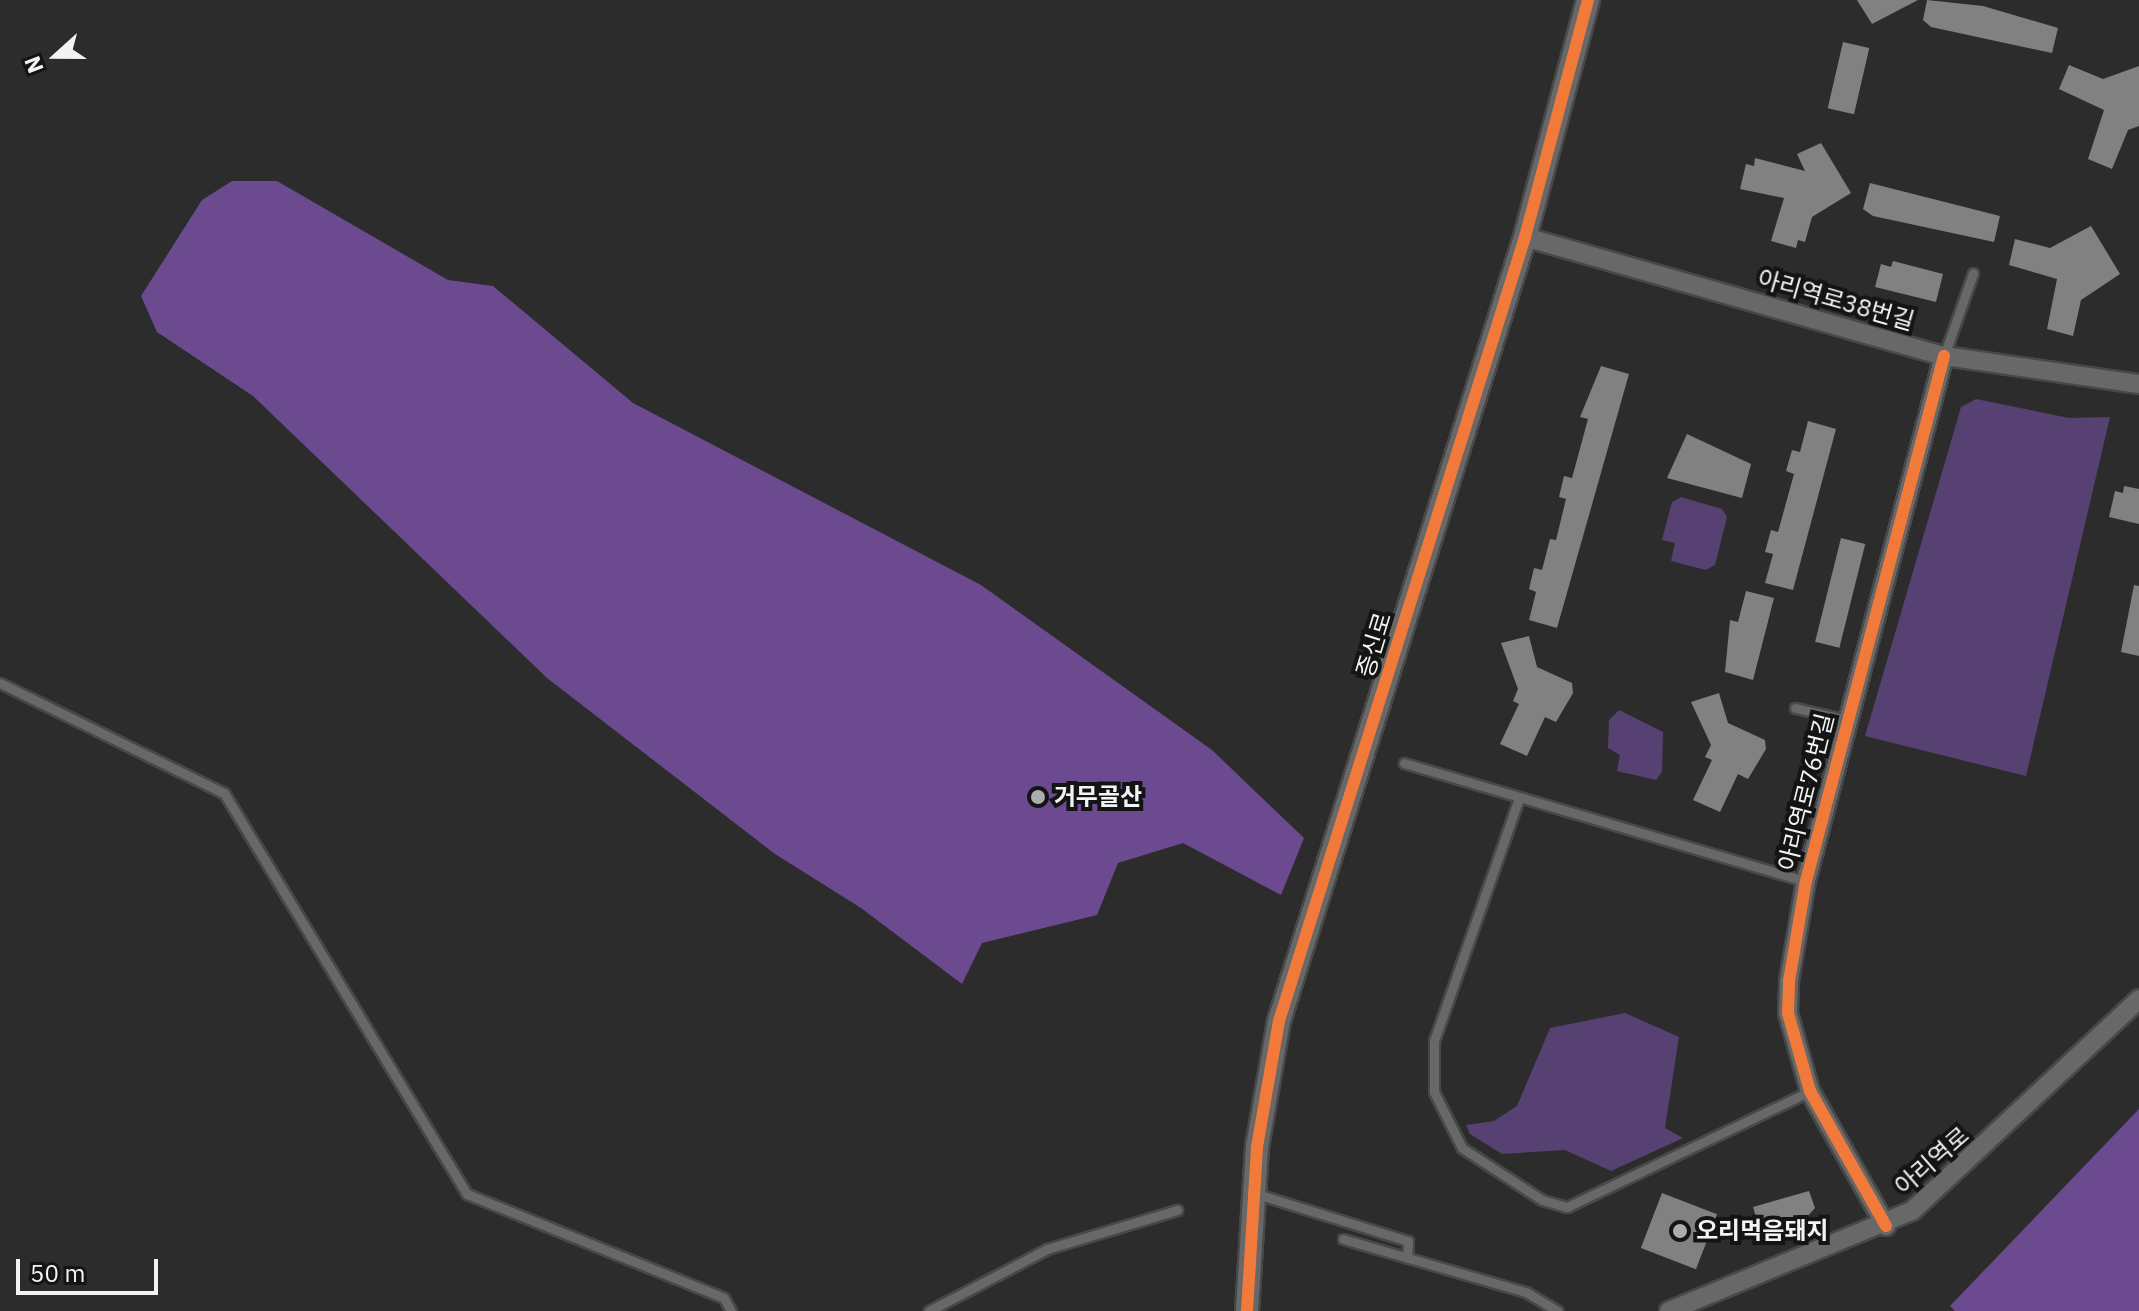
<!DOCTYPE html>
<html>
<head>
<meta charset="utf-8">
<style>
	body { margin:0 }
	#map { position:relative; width:2139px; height:1311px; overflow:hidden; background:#2c2c2d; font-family:"IBM Plex Sans","Noto Sans KR",sans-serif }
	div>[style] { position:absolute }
	.green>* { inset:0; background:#574172 }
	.forest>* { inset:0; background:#6b4a90 }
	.building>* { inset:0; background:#818182; transform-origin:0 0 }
	.roads { filter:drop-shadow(2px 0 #484849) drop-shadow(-2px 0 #484849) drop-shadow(0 2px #484849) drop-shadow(0 -2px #484849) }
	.service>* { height:9px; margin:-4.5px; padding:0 4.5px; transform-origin:4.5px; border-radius:4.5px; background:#686868 }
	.minor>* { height:18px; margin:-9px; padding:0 9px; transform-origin:9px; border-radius:9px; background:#686868 }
	.tertiary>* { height:22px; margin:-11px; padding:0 11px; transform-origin:11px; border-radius:11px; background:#686868 }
	.cycleway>* { height:12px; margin:-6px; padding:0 6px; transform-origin:6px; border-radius:6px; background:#f17a3a }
	.dots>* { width:22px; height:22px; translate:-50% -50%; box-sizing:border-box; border:4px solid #141415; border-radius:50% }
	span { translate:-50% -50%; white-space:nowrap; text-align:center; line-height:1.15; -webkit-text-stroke:8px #141415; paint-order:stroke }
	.street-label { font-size:24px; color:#f3f2f4 }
	.poi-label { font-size:24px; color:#f3f2f4; font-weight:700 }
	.left { translate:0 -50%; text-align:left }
	.north { position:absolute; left:16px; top:16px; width:80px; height:80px; -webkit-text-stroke:6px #141415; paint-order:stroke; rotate:249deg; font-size:22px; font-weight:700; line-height:32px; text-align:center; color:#f3f2f4 }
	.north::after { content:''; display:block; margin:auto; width:28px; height:36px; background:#f3f2f4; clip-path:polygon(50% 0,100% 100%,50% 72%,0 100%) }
	.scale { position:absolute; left:16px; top:1259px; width:142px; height:36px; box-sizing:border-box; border:4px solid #f3f2f4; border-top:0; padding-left:10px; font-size:24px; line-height:28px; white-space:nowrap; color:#f3f2f4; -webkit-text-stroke:6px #141415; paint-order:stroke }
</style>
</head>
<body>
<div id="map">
	<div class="green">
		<i style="clip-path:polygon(1976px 399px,2069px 418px,2110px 417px,2026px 776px,1865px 736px,1961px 407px)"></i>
		<i style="clip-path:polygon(1681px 497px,1722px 509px,1727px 517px,1715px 565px,1706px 570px,1671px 561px,1675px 543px,1662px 540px,1672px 502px)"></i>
		<i style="clip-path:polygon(1619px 710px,1663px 732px,1662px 772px,1656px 780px,1617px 771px,1620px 755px,1608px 748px,1609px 720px)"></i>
		<i style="clip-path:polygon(1625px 1013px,1679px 1037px,1665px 1128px,1683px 1138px,1611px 1171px,1565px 1150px,1502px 1154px,1470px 1134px,1466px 1125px,1494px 1121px,1517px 1106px,1550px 1028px)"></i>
	</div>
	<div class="forest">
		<i style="clip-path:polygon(232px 181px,277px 181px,448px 280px,493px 286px,633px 403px,981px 585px,1212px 750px,1304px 838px,1281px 895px,1183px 843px,1118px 863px,1097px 915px,982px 943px,962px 984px,861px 908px,775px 854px,547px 678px,253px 396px,157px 332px,141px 296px,202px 200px)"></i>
		<i style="clip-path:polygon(2139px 1109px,2139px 1311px,1955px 1311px,1950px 1306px)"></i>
	</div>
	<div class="building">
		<i style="clip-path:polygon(1857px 0,1918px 0,1872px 24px)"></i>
		<i style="clip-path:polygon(1927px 0,1983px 6px,2058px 28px,2052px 53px,1931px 27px,1923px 20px)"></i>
		<i style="left:1843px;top:42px;width:27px;height:68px;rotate:13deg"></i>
		<i style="clip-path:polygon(2069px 65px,2103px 79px,2139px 66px,2139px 126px,2128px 130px,2112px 169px,2088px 159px,2104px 110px,2059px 89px)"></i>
		<i style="clip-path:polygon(1821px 143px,1851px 193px,1812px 217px,1805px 242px,1798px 240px,1796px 248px,1771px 241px,1784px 198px,1740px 189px,1746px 164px,1754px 166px,1755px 158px,1805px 171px,1797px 154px)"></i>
		<i style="clip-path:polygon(1870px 183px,2000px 216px,1994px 242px,1873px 216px,1863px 209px)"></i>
		<i style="clip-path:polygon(2091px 226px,2120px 274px,2081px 300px,2073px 336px,2047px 329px,2057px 279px,2009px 265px,2015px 239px,2050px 248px)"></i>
		<i style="clip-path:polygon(1893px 261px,1943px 274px,1936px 302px,1875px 287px,1881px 264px,1891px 267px)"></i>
		<i style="clip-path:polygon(1601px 366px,1629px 374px,1557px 628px,1529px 620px,1536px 592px,1529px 589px,1534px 568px,1542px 570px,1550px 539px,1556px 540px,1566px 499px,1559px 497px,1564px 476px,1572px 478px,1588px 419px,1580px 417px)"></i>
		<i style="clip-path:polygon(1808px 421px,1836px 429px,1793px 590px,1765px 583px,1773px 554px,1765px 552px,1771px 530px,1778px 532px,1794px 474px,1786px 471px,1792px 450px,1800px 452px)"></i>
		<i style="clip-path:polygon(1687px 434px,1751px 464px,1742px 498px,1667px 478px)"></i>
		<i style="clip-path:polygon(2124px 486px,2139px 489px,2139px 524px,2109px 517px,2115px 491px,2123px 493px)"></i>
		<i style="left:1841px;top:538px;width:25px;height:107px;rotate:14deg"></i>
		<i style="clip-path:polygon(2134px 585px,2139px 586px,2139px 656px,2121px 652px)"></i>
		<i style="clip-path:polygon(1746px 591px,1774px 598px,1753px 680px,1725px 672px,1730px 620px,1738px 622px)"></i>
		<i style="clip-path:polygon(1529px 636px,1537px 667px,1572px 683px,1573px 693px,1556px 722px,1545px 717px,1527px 756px,1500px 744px,1519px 704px,1513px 701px,1518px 689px,1501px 643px)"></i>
		<i style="clip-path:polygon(1719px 693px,1728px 723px,1765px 740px,1766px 749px,1748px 779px,1738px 774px,1720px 812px,1693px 800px,1712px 760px,1705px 757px,1711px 745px,1691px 702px)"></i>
		<i style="clip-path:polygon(1809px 1191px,1815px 1208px,1799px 1226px,1762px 1237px,1753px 1207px)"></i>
		<i style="left:1662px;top:1193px;width:59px;height:59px;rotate:21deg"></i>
	</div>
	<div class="roads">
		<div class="service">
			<i style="left:1944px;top:356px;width:88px;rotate:-70.7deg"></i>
			<i style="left:0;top:683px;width:250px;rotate:26.2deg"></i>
			<i style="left:224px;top:793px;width:469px;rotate:58.8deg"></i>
			<i style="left:467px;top:1194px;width:277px;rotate:22deg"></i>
			<i style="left:724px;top:1298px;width:15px;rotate:62deg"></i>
			<i style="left:1795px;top:708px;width:53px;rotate:13deg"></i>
			<i style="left:1404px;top:763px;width:419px;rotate:16.4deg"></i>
			<i style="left:1518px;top:801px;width:254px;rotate:109.3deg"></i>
			<i style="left:1434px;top:1041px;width:51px;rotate:90deg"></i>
			<i style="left:1434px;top:1092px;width:63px;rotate:63.4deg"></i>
			<i style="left:1462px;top:1148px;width:95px;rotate:33deg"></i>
			<i style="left:1542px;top:1200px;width:26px;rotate:16deg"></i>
			<i style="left:1567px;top:1207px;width:269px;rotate:-25.5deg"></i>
			<i style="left:1257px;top:1194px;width:158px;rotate:17.3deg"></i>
			<i style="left:1408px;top:1241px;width:17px;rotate:93deg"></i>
			<i style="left:1343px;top:1239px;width:191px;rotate:16.2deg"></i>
			<i style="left:1526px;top:1292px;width:37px;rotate:31deg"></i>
			<i style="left:929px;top:1311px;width:133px;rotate:-27.7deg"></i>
			<i style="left:1047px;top:1249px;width:136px;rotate:-16.7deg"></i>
		</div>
		<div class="minor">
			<i style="left:1525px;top:237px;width:436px;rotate:15.9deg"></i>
			<i style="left:1944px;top:356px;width:197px;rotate:8.2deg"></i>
			<i style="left:1886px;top:1226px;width:155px;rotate:-119.4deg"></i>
			<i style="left:1810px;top:1091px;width:81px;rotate:-105.8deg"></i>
			<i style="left:1788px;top:1013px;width:32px;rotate:-88deg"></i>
			<i style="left:1789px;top:981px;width:101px;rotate:-80.4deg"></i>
			<i style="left:1806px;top:881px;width:543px;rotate:-75.27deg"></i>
			<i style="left:1669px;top:1311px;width:263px;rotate:-22.4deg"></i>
			<i style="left:1912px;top:1211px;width:311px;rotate:-43deg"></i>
		</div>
		<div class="tertiary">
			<i style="left:1247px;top:1311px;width:164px;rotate:-86.5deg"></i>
			<i style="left:1257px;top:1147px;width:128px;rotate:-80.1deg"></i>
			<i style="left:1279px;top:1021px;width:822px;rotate:-72.58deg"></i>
			<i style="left:1525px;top:237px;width:245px;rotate:-75.1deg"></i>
		</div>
	</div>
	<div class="cycleway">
		<i style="left:1886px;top:1226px;width:155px;rotate:-119.4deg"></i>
		<i style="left:1810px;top:1091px;width:81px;rotate:-105.8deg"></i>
		<i style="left:1788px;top:1013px;width:32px;rotate:-88deg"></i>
		<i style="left:1789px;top:981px;width:101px;rotate:-80.4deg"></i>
		<i style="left:1806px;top:881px;width:543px;rotate:-75.27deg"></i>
		<i style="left:1247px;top:1311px;width:164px;rotate:-86.5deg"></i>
		<i style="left:1257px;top:1147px;width:128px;rotate:-80.1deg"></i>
		<i style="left:1279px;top:1021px;width:822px;rotate:-72.58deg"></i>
		<i style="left:1525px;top:237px;width:245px;rotate:-75.1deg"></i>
	</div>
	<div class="dots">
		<i style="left:1038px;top:797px;background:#adadae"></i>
		<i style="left:1680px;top:1231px;background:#adadae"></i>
	</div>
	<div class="street-label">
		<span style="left:1836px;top:300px;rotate:16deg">아리역로38번길</span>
		<span style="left:1374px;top:645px;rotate:-73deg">증신로</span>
		<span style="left:1806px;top:792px;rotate:-76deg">아리역로76번길</span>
		<span style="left:1932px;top:1161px;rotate:-41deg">아리역로</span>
	</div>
	<div class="poi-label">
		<span class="left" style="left:1054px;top:797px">거무골산</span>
		<span class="left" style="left:1696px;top:1231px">오리먹음돼지</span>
	</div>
	<div class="north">N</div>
	<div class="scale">50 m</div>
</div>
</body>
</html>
